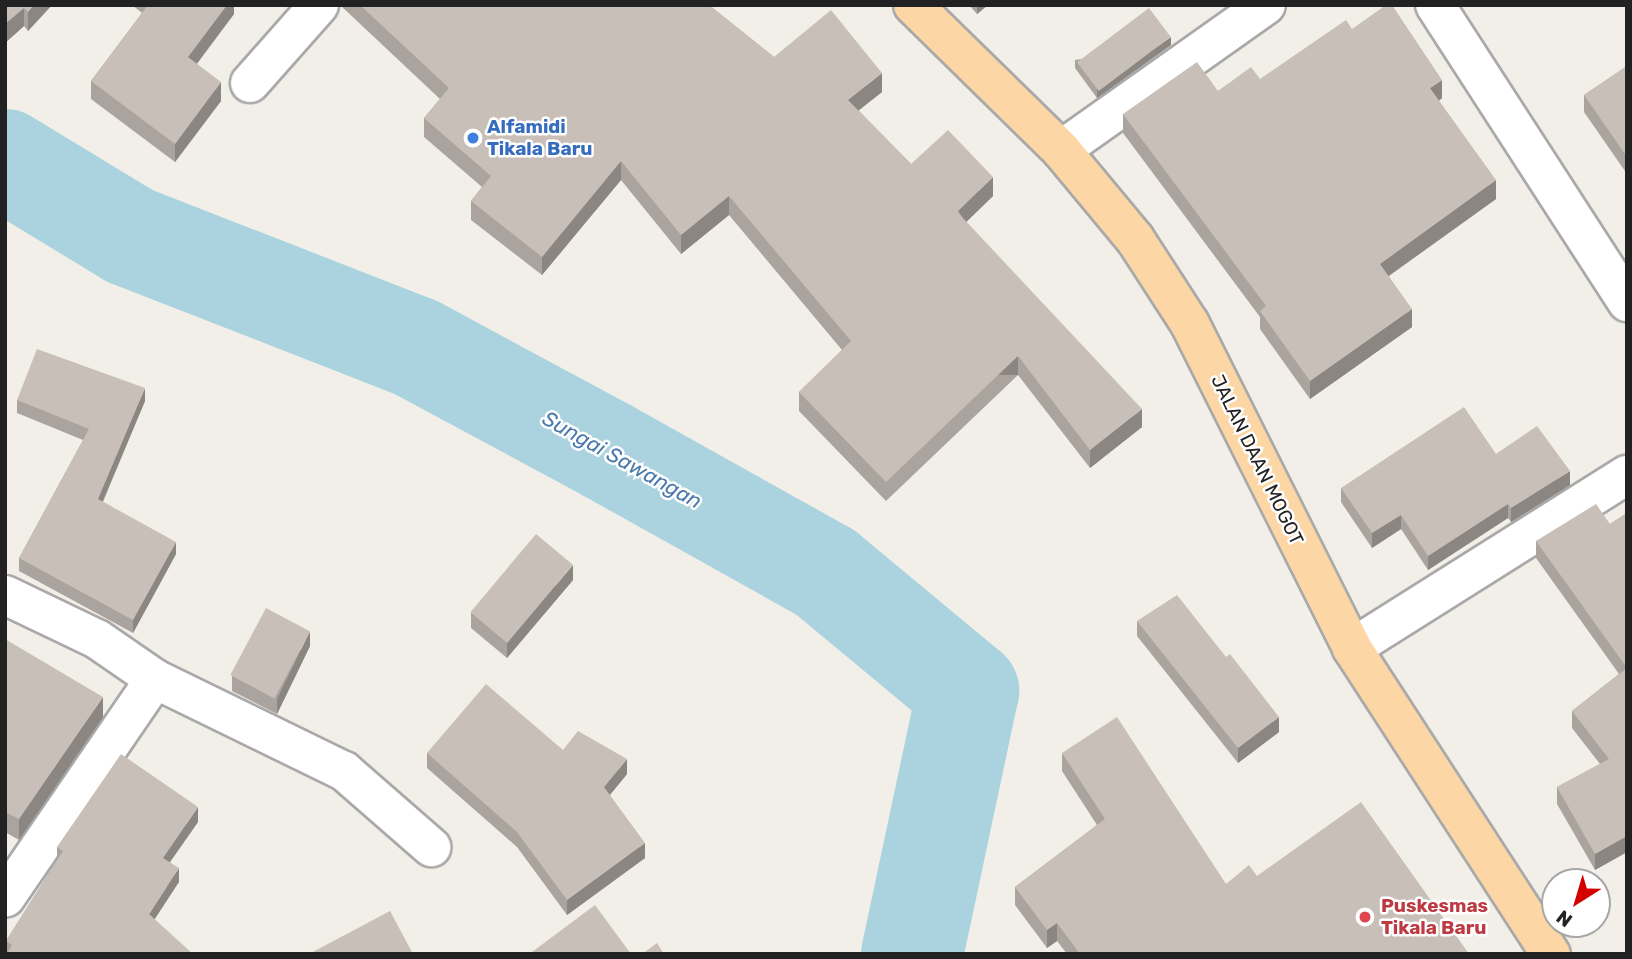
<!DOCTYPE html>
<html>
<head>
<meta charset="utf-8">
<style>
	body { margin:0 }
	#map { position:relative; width:1632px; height:959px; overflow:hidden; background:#f2efe9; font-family:Rubik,sans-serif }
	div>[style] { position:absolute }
	.river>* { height:102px; margin:-51px; padding:0 51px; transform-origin:51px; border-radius:51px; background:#aad3df }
	.roads { filter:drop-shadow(2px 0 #a9a9a9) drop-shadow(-2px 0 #a9a9a9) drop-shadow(0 2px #a9a9a9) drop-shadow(0 -2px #a9a9a9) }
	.minor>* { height:38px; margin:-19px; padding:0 19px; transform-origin:19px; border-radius:19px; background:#fff }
	.major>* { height:38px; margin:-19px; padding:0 19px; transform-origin:19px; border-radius:19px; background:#fcd6a4 }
	.wall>* { inset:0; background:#aba49e }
	.shaded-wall>* { inset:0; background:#8b8681; transform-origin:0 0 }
	.building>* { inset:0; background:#c7bfb8; transform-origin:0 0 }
	.dots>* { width:19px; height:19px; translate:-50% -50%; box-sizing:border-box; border:4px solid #fff; border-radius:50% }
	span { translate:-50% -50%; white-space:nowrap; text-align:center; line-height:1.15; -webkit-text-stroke:5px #fff; paint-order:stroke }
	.shop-label { font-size:19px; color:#366cbe; font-weight:700 }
	.left { translate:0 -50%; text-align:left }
	.street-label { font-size:19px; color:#222 }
	.health-label { font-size:19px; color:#be3a42; font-weight:700 }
	.water-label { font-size:21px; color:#4a7aab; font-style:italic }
	.frame { position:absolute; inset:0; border:7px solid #222; pointer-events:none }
	.north { position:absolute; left:1541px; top:868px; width:70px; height:70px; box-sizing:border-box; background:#fff; border:2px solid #a7a7a7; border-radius:50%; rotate:217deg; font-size:19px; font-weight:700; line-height:28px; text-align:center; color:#222 }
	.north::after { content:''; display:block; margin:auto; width:24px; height:32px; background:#d40000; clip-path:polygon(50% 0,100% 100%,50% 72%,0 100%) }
</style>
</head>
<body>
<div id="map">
	<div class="river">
		<i style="left:5px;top:160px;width:146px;rotate:31.3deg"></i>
		<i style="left:130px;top:236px;width:306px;rotate:21.3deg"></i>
		<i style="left:415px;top:347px;width:219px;rotate:28.3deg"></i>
		<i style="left:608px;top:451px;width:250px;rotate:29.2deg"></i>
		<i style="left:826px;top:573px;width:185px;rotate:39.7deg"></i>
		<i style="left:968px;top:691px;width:269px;rotate:102deg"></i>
	</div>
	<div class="roads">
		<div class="minor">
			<i style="left:1435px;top:5px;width:354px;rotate:57.1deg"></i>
			<i style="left:250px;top:83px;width:104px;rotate:-48.5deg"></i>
			<i style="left:1061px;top:150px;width:251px;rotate:-35.3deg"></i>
			<i style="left:5px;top:595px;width:102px;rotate:25.6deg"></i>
			<i style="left:97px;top:639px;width:70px;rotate:34.6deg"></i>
			<i style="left:155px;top:679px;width:265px;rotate:124.4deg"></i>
			<i style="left:1352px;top:648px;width:325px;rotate:-32.2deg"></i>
			<i style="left:155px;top:679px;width:210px;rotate:26deg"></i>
			<i style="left:344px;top:771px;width:116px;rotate:41.1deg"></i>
		</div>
		<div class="major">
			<i style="left:913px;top:5px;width:207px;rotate:44.4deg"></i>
			<i style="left:1061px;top:150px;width:116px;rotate:50.3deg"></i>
			<i style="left:1135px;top:239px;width:101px;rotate:57.1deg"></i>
			<i style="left:1190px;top:324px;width:362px;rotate:63.4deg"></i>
			<i style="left:1352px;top:648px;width:365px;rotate:57deg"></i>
		</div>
	</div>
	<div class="wall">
		<i style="clip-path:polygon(5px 5px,52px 5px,28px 31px,24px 26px,5px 43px)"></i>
		<i style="clip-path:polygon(132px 5px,234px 5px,234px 14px,197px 64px,221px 101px,175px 162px,91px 99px,91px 81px,142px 13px)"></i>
		<i style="clip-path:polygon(340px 5px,709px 5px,774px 57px,882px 92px,858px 110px,911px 164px,993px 196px,966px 222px,1142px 427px,1090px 468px,1018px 375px,886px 501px,799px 411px,799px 392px,842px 350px,729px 215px,681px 254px,621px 180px,542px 275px,471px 220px,471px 201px,482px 187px,424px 137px,424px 118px,440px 99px)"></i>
		<i style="clip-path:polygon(969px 5px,988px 5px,977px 14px)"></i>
		<i style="clip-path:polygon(1171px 45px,1097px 98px,1075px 68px,1075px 60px)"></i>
		<i style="clip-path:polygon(1627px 66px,1627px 174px,1584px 112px,1584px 95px)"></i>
		<i style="clip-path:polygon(1260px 79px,1442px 98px,1439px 101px,1496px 199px,1389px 276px,1412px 327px,1310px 399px,1260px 329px,1260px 317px,1123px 133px,1123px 114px,1218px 91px)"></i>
		<i style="clip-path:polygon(17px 400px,145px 401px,103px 502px,176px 554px,133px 633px,19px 571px,19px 558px,83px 440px,17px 413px)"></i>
		<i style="clip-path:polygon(1496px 454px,1570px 485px,1511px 522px,1508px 518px,1428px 570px,1401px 529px,1372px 548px,1341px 502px,1341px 488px)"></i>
		<i style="clip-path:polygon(1627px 513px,1627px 852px,1595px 870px,1557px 804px,1557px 787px,1600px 764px,1572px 728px,1572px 711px,1619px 674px,1536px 558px,1536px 541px,1610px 524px)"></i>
		<i style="clip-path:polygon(573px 580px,507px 658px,471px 628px,471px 612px)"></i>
		<i style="clip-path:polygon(1137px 621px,1226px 657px,1279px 732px,1238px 763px,1137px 636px)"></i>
		<i style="clip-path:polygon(5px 640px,103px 717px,19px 840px,5px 832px)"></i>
		<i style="clip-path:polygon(310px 646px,277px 714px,232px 691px,232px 676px)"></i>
		<i style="clip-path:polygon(563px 750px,627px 774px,610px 795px,645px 858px,567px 915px,517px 847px,427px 768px,427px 753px)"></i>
		<i style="clip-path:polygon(1062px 753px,1226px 884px,1257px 876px,1469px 954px,1067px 954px,1057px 941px,1047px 948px,1015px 905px,1015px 887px,1097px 825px,1062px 771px)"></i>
		<i style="clip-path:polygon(198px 822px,170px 862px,179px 882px,6px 954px,6px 941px,57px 860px,57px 847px)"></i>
	</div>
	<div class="shaded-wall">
		<i style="clip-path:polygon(34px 5px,52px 5px,28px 31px,28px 12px)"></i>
		<i style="clip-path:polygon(227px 5px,234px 5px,234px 14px,188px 75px,188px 57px)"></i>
		<i style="clip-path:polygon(977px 5px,988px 5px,977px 14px)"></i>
		<i style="clip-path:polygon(24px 8px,24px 26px,5px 43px,5px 24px)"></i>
		<i style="clip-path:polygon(1171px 37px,1171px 45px,1097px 98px,1097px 89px)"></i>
		<i style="clip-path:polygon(882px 73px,882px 92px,848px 119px,848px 100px)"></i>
		<i style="clip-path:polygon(1442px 80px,1442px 98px,1430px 107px,1430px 88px)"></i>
		<i style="clip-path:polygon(221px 82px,221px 101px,175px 162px,175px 144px)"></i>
		<i style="clip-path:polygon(621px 161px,621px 180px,542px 275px,542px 257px)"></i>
		<i style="clip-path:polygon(993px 177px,993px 196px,958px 230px,958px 211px)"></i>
		<i style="clip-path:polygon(1496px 180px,1496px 199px,1380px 282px,1380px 264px)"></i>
		<i style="clip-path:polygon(729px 196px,729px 215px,681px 254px,681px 235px)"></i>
		<i style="clip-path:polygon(1412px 309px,1412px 327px,1310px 399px,1310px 381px)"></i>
		<i style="left:1018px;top:356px;width:19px;height:182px;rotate:90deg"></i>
		<i style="clip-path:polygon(145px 388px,145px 401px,98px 512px,98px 499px)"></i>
		<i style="clip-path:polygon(1142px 409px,1142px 427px,1090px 468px,1090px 450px)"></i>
		<i style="clip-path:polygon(1570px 471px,1570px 485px,1511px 522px,1511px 508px)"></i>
		<i style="clip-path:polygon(1508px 504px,1508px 518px,1428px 570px,1428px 556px)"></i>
		<i style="clip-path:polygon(1401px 515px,1401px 529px,1372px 548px,1372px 533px)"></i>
		<i style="clip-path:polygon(176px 542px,176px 554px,133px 633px,133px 620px)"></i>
		<i style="clip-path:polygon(573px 565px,573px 580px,507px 658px,507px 643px)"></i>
		<i style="clip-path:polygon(310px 631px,310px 646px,277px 714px,277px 699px)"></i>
		<i style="clip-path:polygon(103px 697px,103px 717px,19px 840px,19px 819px)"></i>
		<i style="clip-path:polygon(1279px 717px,1279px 732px,1238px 763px,1238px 748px)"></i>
		<i style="clip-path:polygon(627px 759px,627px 774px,604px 802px,604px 787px)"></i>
		<i style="clip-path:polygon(198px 807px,198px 822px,163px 872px,163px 858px)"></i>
		<i style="clip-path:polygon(1627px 836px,1627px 852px,1595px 870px,1595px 854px)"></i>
		<i style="clip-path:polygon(645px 843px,645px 858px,567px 915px,567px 900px)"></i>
		<i style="clip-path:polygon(179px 868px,179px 882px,149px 928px,149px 914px)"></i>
		<i style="clip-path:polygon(1057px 923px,1057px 941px,1047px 948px,1047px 930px)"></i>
	</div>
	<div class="building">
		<i style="clip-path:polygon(5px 5px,34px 5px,28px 12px,24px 8px,5px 24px)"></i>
		<i style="clip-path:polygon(148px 5px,227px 5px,188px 57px,221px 82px,175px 144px,91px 81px)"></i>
		<i style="clip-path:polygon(360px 5px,709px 5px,774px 57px,831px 10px,882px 73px,848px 100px,911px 164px,948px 130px,993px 177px,958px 211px,962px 217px,1142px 409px,1090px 450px,1018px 356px,886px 482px,799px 392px,851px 341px,729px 196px,681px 235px,621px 161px,542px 257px,471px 201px,491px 176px,424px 118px,449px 88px)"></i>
		<i style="clip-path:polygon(1386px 5px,1392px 5px,1442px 80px,1430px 88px,1496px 180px,1380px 264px,1412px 309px,1310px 381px,1260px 311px,1266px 306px,1123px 114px,1197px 62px,1218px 91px,1251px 67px,1260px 79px,1346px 20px,1352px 29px)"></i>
		<i style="left:1149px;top:8px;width:36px;height:90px;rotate:53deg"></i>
		<i style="clip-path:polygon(1627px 66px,1627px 157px,1584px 95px)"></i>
		<i style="clip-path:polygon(37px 349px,145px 388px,98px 499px,176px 542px,133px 620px,19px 558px,89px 429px,17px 400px)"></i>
		<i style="clip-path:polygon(1464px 407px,1496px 454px,1537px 426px,1570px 471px,1511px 508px,1508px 504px,1428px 556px,1401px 515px,1372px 533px,1341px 488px)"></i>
		<i style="clip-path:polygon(1596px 504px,1610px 524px,1627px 513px,1627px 668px,1536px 541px)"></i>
		<i style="left:536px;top:534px;width:48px;height:102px;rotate:40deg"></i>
		<i style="clip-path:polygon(1177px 595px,1226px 657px,1230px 654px,1279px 717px,1238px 748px,1137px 621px)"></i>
		<i style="left:266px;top:608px;width:50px;height:76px;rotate:28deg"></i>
		<i style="clip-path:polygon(5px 639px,103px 697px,19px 819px,5px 812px)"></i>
		<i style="clip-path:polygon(1627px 668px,1627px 836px,1595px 854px,1557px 787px,1609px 759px,1572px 711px)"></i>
		<i style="clip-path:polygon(486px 684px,563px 750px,578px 731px,627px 759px,604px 787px,645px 843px,567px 900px,517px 832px,427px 753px)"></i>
		<i style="clip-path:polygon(1117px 717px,1226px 884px,1249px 865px,1257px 876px,1361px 802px,1469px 954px,1080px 954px,1057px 923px,1047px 930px,1015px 887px,1105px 819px,1062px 753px)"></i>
		<i style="clip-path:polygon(121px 754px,198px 807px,163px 858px,179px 868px,149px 914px,193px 954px,7px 954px,12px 945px,6px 941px,63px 851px,57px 847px)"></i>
		<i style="clip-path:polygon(595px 905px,631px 954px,534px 954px,532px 952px)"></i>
		<i style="clip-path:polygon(390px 911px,413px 954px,309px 954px)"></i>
		<i style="clip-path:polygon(657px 943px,664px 954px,642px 954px)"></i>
	</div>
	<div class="dots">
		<i style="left:473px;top:138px;background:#3f7fe0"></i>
		<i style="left:1365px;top:917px;background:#e0444e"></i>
	</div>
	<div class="shop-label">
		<span class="left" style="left:487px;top:138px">Alfamidi<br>Tikala Baru</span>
	</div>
	<div class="street-label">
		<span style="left:1257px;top:460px;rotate:64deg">JALAN DAAN MOGOT</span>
	</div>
	<div class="health-label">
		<span class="left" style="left:1381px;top:917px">Puskesmas<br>Tikala Baru</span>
	</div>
	<div class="water-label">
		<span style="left:622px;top:460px;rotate:29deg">Sungai Sawangan</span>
	</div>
	<div class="frame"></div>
	<div class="north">N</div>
</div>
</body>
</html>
